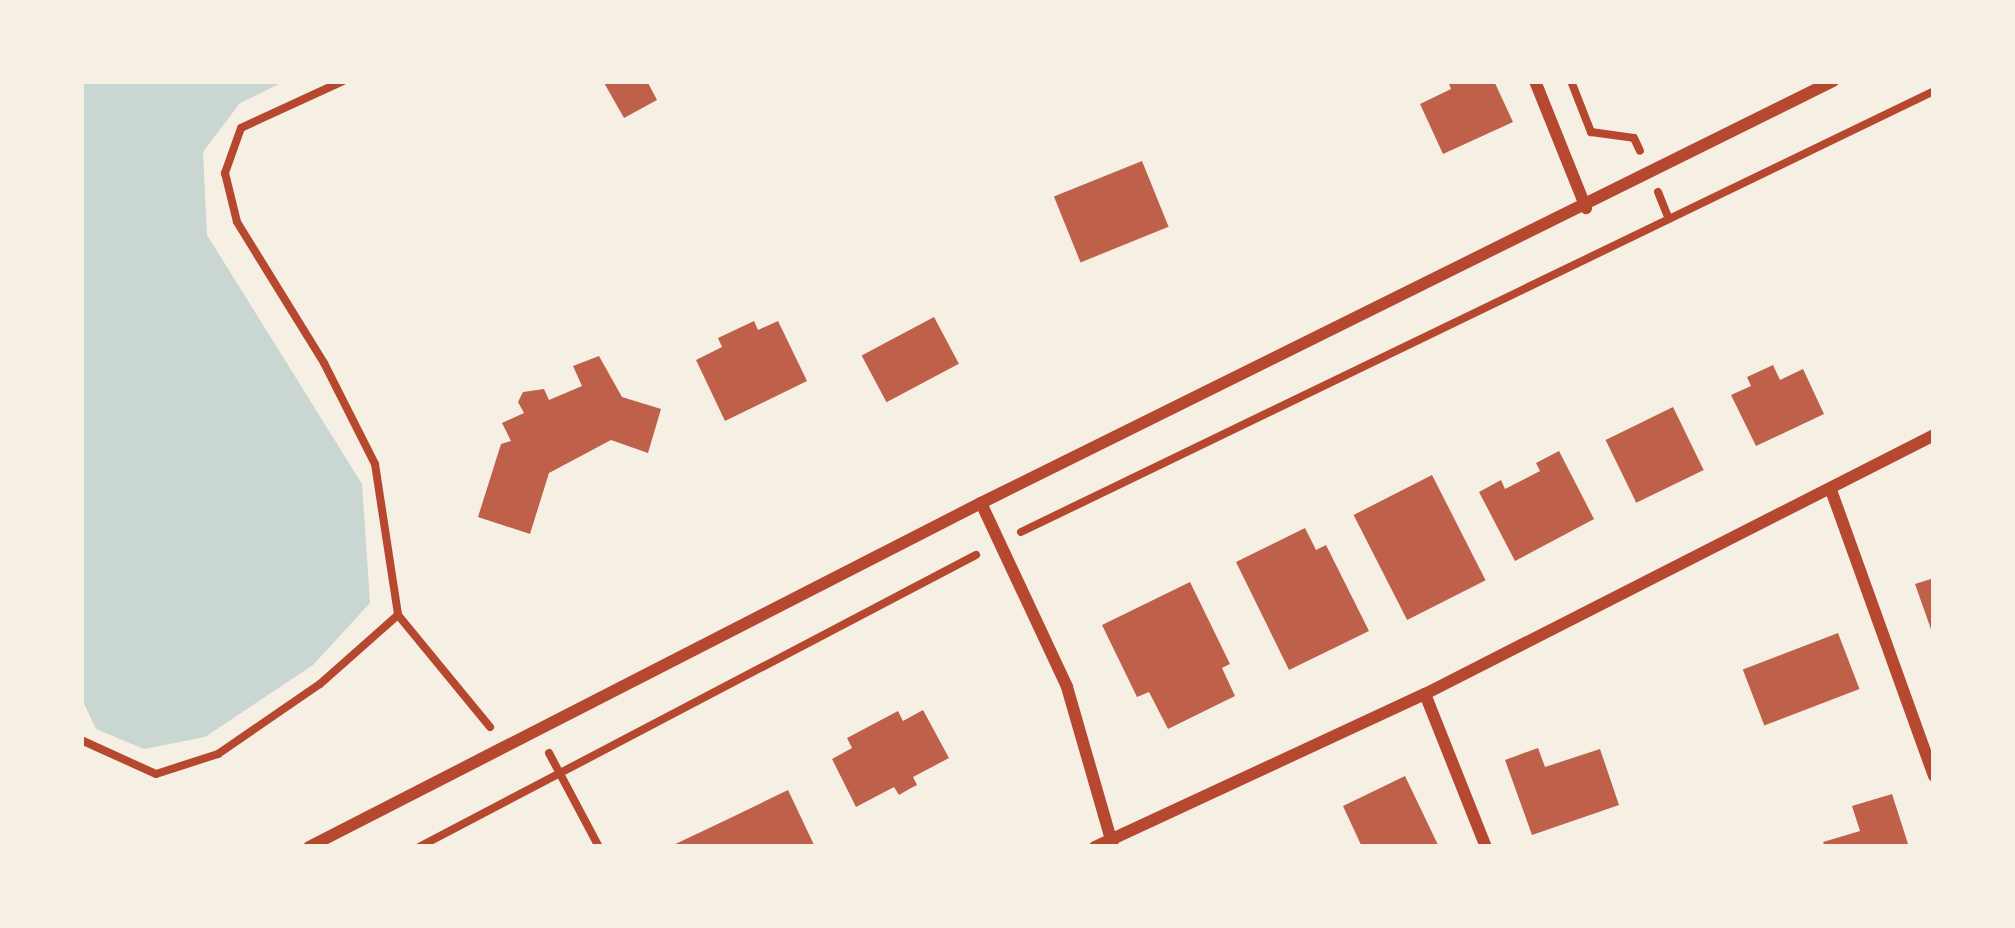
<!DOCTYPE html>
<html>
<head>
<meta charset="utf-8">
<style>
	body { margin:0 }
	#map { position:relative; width:2015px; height:928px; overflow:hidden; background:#f6efe4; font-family:"Asap Condensed",sans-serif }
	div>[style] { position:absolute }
	.water>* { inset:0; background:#c9d6d2 }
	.building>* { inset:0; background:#bf614a; transform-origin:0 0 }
	.path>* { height:8px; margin:-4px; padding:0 4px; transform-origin:4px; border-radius:4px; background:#b5482f }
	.minor>* { height:12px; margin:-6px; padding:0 6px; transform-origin:6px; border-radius:6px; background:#b5482f }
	span { translate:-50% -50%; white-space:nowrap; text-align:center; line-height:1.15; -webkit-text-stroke:9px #f6efe4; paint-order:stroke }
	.frame { position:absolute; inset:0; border:84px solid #f6efe4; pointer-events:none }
</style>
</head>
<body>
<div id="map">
	<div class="water">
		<i style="clip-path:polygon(81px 81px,285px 81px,240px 103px,203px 152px,207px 235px,362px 484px,370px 603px,313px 665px,205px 737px,144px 749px,96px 729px,81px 697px)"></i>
	</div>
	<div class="building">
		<i style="clip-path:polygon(603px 81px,647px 81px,657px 100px,624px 118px)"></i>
		<i style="clip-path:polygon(1448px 81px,1494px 81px,1513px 122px,1443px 154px,1420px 104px,1451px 89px)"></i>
		<i style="left:1142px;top:161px;width:71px;height:95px;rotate:68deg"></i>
		<i style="left:934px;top:317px;width:53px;height:82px;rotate:62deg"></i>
		<i style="clip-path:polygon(754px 321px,758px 330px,778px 321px,807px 381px,725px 421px,696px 360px,722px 347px,718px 338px)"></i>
		<i style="clip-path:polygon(599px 356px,622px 397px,661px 409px,648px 453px,611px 440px,549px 473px,530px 534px,478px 517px,501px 444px,511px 441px,502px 423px,524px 413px,518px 402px,523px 392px,544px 389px,549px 400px,582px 386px,573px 366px)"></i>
		<i style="clip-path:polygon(1773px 365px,1780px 380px,1803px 369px,1824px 414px,1756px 446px,1731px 395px,1751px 386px,1747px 377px)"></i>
		<i style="left:1673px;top:407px;width:70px;height:75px;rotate:64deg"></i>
		<i style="clip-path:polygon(1559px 451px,1594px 519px,1515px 561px,1479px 492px,1501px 480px,1505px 489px,1540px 471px,1536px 463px)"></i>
		<i style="left:1432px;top:475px;width:118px;height:88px;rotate:63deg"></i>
		<i style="clip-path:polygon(1305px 528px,1316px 550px,1326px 545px,1369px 631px,1289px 670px,1236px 562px)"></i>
		<i style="clip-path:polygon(1934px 578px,1934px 635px,1933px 635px,1915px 584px)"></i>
		<i style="clip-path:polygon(1190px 582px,1230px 664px,1222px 668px,1235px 696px,1168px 729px,1149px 692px,1137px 697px,1102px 625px)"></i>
		<i style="left:1838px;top:633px;width:60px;height:102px;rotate:69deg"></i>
		<i style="clip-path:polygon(923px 710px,949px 758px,913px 777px,917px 785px,911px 788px,899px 795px,894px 787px,856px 807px,832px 759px,852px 748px,847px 738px,898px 711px,903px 721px)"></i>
		<i style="clip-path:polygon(1538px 748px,1545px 767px,1600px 749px,1619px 805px,1532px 835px,1505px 760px)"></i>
		<i style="clip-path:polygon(1405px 776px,1439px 847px,1362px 847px,1343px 806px)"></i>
		<i style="clip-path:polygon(788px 790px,815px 847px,669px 847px,724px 821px)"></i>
		<i style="clip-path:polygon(1892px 794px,1909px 847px,1825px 847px,1823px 842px,1860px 831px,1852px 806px)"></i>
	</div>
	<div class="path">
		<i style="left:343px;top:81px;width:112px;rotate:155.3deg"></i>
		<i style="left:241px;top:128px;width:48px;rotate:109.6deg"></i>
		<i style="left:225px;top:173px;width:50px;rotate:76.2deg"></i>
		<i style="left:237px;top:222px;width:166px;rotate:58.3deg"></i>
		<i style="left:324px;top:363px;width:113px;rotate:63.2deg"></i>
		<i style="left:375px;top:464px;width:153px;rotate:81.3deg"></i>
		<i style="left:398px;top:615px;width:145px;rotate:50.6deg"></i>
		<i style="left:1571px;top:81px;width:55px;rotate:68.6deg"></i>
		<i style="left:1591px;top:132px;width:43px;rotate:7.9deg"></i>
		<i style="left:1634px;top:138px;width:14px;rotate:65deg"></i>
		<i style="left:1658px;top:192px;width:29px;rotate:68deg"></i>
		<i style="left:1021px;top:532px;width:1014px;rotate:-25.78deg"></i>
		<i style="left:81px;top:740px;width:82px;rotate:24.4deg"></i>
		<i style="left:156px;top:774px;width:65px;rotate:-17.9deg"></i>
		<i style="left:218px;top:754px;width:124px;rotate:-34.5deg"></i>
		<i style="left:320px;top:684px;width:104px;rotate:-41.5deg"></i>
		<i style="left:549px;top:753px;width:106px;rotate:62deg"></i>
		<i style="left:419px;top:847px;width:629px;rotate:-27.67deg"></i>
	</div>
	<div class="minor">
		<i style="left:1535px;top:81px;width:137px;rotate:68.1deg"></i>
		<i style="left:1831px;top:490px;width:304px;rotate:70.2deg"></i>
		<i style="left:981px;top:503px;width:203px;rotate:64.9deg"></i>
		<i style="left:1067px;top:687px;width:166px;rotate:73.9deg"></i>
		<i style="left:1425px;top:694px;width:165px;rotate:68.3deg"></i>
		<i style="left:309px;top:847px;width:755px;rotate:-27.11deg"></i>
		<i style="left:981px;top:503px;width:951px;rotate:-26.35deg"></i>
		<i style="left:1095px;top:847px;width:364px;rotate:-24.9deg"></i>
		<i style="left:1425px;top:694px;width:571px;rotate:-26.97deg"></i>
	</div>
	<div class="frame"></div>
</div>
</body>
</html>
